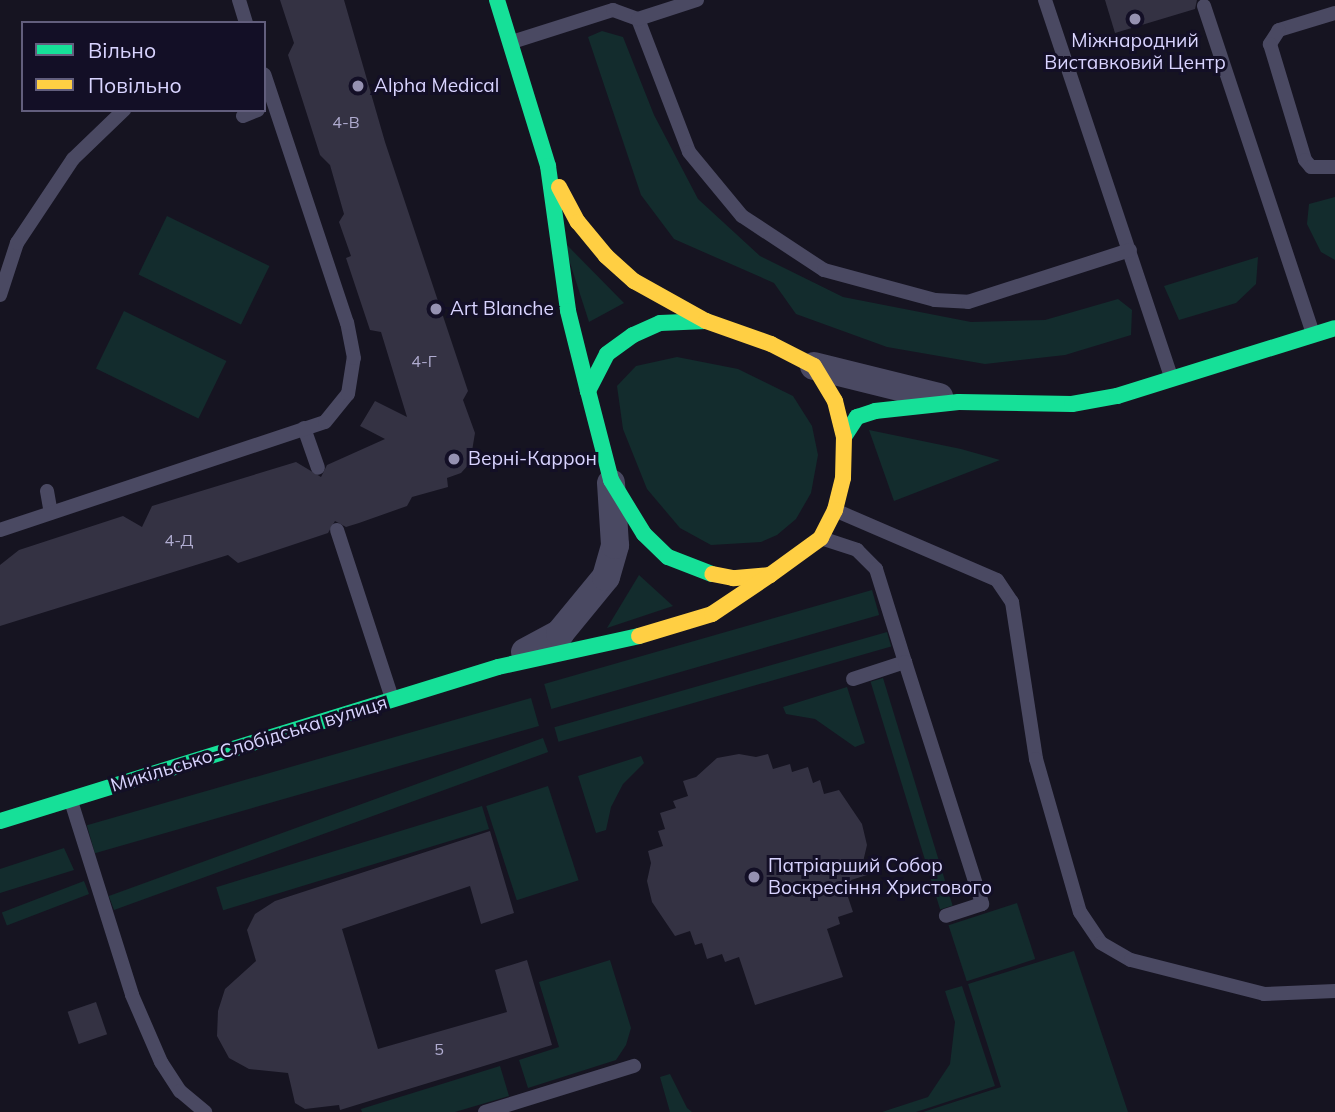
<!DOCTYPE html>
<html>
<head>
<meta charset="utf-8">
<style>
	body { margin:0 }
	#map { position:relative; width:1335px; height:1112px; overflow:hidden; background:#161421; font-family:Mulish,sans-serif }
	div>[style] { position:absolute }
	.green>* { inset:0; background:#132c2d; transform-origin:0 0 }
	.building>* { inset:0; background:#343243; transform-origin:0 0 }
	.lane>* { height:14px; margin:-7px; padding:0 7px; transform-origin:7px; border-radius:7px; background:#4a4962 }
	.street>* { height:28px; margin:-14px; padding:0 14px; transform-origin:14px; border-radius:14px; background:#4a4962 }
	.fast>* { height:16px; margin:-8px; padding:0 8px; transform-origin:8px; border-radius:8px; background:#16e098 }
	.slow>* { height:16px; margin:-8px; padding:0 8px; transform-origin:8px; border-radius:8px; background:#ffcf43 }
	.dots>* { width:19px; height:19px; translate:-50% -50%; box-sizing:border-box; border:4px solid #130f26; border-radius:50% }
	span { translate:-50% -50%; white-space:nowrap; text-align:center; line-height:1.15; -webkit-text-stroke:6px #130f26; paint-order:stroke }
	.number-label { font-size:16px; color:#b0acd0 }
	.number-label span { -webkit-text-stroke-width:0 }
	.poi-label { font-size:19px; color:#d9d4ff }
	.left { translate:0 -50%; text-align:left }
	.street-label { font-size:19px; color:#d9d4ff }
	.legend { position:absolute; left:21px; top:21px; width:245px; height:91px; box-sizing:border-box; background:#130f26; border:2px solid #625e7d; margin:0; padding:9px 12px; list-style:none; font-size:21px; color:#d9d4ff }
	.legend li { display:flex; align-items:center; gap:14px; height:35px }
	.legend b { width:35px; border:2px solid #625e7d }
</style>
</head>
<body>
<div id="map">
	<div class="green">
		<i style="clip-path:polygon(602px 31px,623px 37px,654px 115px,698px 199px,760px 256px,843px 297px,971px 322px,1045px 320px,1118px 299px,1132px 310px,1131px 335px,1065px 355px,985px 364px,887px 347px,796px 314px,774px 283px,674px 239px,641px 195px,588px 37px)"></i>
		<i style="clip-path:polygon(1335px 197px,1335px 260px,1321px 252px,1307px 224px,1309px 204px)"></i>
		<i style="left:167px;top:216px;width:114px;height:65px;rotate:26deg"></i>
		<i style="clip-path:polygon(563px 241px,624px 303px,589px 322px)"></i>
		<i style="clip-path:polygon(1258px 257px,1256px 284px,1236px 303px,1179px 320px,1164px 286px)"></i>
		<i style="left:124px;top:311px;width:114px;height:64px;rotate:26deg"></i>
		<i style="clip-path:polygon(677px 357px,738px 369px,793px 396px,812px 426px,818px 455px,811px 493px,796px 519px,777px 535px,761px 542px,711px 545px,680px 528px,647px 489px,623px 429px,617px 386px,636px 366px)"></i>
		<i style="clip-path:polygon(869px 430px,961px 449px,1000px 460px,894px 501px)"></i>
		<i style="clip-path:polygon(639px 575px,673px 606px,607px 628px)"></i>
		<i style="left:872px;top:590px;width:26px;height:341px;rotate:74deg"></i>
		<i style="left:887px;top:632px;width:15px;height:346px;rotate:74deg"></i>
		<i style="left:883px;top:678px;width:238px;height:13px;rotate:73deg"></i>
		<i style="clip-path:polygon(847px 687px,865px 743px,855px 747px,815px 719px,786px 714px,783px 707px)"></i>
		<i style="left:531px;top:698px;width:29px;height:462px;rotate:74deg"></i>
		<i style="left:543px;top:738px;width:15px;height:462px;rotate:70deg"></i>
		<i style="clip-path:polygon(641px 756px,644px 763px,623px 784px,611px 807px,606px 830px,596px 833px,578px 776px)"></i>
		<i style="left:548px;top:786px;width:99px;height:65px;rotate:72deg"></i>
		<i style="left:482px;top:806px;width:24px;height:278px;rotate:73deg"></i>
		<i style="clip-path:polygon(64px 848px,74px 870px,0 893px,0 869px)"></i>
		<i style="left:84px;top:881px;width:14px;height:88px;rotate:69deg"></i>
		<i style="left:1017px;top:903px;width:59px;height:72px;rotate:72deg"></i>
		<i style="clip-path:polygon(1074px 951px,1128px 1112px,923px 1112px,1001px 1087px,968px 984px)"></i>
		<i style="clip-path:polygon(610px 960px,631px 1028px,626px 1045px,616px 1060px,528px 1088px,519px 1060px,559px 1047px,539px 982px)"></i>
		<i style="clip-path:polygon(962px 986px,995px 1086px,916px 1112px,882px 1112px,928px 1097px,950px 1064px,955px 1022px,945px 991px)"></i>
		<i style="clip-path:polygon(500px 1066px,509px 1096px,455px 1112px,362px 1112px,361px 1109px)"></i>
		<i style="clip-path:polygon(670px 1074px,687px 1108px,692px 1112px,670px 1112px,660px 1077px)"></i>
	</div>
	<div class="building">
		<i style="clip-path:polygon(280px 0,344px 0,385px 142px,468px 391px,463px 400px,475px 433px,470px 463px,461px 473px,447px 478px,448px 487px,412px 497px,407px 506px,359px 523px,346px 527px,335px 521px,328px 533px,238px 563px,228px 555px,0 626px,0 565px,19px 550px,123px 516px,142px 527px,152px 506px,296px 462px,321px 477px,327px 465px,385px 439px,360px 426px,375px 401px,407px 417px,381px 332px,370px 330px,346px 258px,351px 256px,339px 222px,344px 214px,330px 165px,320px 155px,288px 55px,294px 43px)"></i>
		<i style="clip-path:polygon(1105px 0,1197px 0,1195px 9px,1115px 33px)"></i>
		<i style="clip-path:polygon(739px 754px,756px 757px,768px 754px,773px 769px,790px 764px,792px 772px,808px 767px,813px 783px,820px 780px,824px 794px,839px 790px,862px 824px,867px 845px,863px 862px,867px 875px,851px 880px,856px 894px,848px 897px,853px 912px,838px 917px,840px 924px,827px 929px,843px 977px,755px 1005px,739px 957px,725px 962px,722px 954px,707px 959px,702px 943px,695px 945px,690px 931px,675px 936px,652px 902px,647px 881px,651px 863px,648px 851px,663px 846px,658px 831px,665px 829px,660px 813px,676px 808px,673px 801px,688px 796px,683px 781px,696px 777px,717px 758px)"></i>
		<i style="clip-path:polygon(490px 831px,514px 913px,481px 924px,470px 886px,342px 929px,378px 1049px,507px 1012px,495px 970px,527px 960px,552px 1045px,340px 1110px,339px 1105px,305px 1109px,295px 1103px,288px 1073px,249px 1069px,229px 1058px,217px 1036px,218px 1011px,225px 989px,256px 961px,247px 930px,255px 914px,275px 901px)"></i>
		<i style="left:96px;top:1002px;width:34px;height:30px;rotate:71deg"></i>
	</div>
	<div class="lane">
		<i style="left:239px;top:0;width:24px;rotate:73deg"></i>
		<i style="left:1045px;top:0;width:397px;rotate:71.5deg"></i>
		<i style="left:1204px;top:6px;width:345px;rotate:71.6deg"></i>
		<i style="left:1335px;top:13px;width:59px;rotate:163.1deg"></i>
		<i style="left:1279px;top:30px;width:17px;rotate:123deg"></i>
		<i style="left:1270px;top:44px;width:121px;rotate:73.2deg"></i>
		<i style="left:1305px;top:160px;width:9px;rotate:49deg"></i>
		<i style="left:1311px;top:167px;width:24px"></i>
		<i style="left:638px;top:19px;width:142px;rotate:69deg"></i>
		<i style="left:689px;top:152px;width:83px;rotate:50.4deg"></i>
		<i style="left:742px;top:216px;width:98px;rotate:33.4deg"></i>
		<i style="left:824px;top:270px;width:115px;rotate:15.1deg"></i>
		<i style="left:935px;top:300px;width:33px;rotate:3deg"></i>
		<i style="left:968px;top:302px;width:170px;rotate:-17.8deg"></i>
		<i style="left:512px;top:42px;width:106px;rotate:-17.6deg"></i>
		<i style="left:613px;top:10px;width:27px;rotate:20deg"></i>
		<i style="left:638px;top:19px;width:62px;rotate:-17.9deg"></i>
		<i style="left:243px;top:116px;width:16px;rotate:-22deg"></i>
		<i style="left:0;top:295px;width:55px;rotate:-71.9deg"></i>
		<i style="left:17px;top:243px;width:101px;rotate:-56.3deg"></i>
		<i style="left:73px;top:159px;width:71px;rotate:-43.9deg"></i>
		<i style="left:304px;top:428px;width:42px;rotate:70.7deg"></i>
		<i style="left:47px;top:491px;width:22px;rotate:80deg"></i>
		<i style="left:837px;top:511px;width:174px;rotate:23.3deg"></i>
		<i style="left:997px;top:580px;width:27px;rotate:56deg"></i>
		<i style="left:1012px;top:602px;width:159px;rotate:81.3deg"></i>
		<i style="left:1036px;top:759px;width:159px;rotate:74deg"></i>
		<i style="left:1080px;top:912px;width:37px;rotate:56deg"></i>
		<i style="left:1101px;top:943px;width:34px;rotate:30deg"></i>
		<i style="left:1131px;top:960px;width:137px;rotate:14.3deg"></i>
		<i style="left:1264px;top:994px;width:71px;rotate:-2.4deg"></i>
		<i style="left:0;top:530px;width:342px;rotate:-18.4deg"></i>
		<i style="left:325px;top:422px;width:36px;rotate:-51deg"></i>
		<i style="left:348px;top:394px;width:36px;rotate:-81deg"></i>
		<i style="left:354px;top:358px;width:36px;rotate:-101deg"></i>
		<i style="left:347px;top:323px;width:262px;rotate:-108.4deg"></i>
		<i style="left:337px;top:530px;width:177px;rotate:71.9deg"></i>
		<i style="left:824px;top:539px;width:35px;rotate:18deg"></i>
		<i style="left:857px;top:550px;width:27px;rotate:45deg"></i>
		<i style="left:876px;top:569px;width:97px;rotate:72.7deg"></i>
		<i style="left:853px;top:679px;width:55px;rotate:-18.1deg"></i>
		<i style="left:905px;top:662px;width:254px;rotate:72.3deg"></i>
		<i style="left:982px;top:904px;width:38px;rotate:162deg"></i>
		<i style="left:71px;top:801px;width:203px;rotate:72.5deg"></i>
		<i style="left:132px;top:995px;width:73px;rotate:66.6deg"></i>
		<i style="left:161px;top:1062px;width:35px;rotate:57deg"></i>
		<i style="left:180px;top:1091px;width:33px;rotate:40deg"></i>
		<i style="left:485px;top:1112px;width:156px;rotate:-17.2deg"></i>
	</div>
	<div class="street">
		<i style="left:814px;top:366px;width:129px;rotate:13.9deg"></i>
		<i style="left:525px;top:652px;width:40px;rotate:-28deg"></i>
		<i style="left:560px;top:633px;width:72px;rotate:-50.6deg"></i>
		<i style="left:606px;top:577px;width:33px;rotate:-74deg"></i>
		<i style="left:615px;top:545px;width:62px;rotate:-93.7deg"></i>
	</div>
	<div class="fast">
		<i style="left:497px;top:0;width:174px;rotate:72.9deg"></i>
		<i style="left:548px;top:166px;width:146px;rotate:82.1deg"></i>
		<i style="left:568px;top:311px;width:82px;rotate:76deg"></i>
		<i style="left:706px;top:321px;width:46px;rotate:177.5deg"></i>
		<i style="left:660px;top:323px;width:30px;rotate:156deg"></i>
		<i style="left:633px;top:335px;width:32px;rotate:144deg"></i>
		<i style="left:607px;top:354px;width:42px;rotate:117.2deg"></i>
		<i style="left:588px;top:391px;width:92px;rotate:75.5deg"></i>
		<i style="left:611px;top:480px;width:63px;rotate:58.6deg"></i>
		<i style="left:644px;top:534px;width:33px;rotate:44deg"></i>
		<i style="left:668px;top:557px;width:47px;rotate:21.1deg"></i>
		<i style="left:844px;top:437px;width:24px;rotate:-57deg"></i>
		<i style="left:857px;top:417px;width:19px;rotate:-18deg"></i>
		<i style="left:875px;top:411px;width:84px;rotate:-6.1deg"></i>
		<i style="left:959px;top:402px;width:113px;rotate:1deg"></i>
		<i style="left:1072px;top:404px;width:46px;rotate:-10.1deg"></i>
		<i style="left:1117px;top:396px;width:228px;rotate:-17.3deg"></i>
		<i style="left:0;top:821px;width:521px;rotate:-17.18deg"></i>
		<i style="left:498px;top:667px;width:144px;rotate:-12.4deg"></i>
	</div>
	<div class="slow">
		<i style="left:559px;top:187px;width:40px;rotate:62deg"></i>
		<i style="left:578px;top:222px;width:44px;rotate:50.5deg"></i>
		<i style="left:606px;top:256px;width:38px;rotate:42deg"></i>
		<i style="left:634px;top:281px;width:82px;rotate:29.1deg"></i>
		<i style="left:706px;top:321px;width:69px;rotate:19.5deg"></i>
		<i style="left:771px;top:344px;width:48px;rotate:27.1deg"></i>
		<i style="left:814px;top:366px;width:41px;rotate:59deg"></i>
		<i style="left:835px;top:401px;width:37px;rotate:76deg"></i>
		<i style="left:844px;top:437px;width:41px;rotate:91.4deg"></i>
		<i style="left:843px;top:478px;width:33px;rotate:104deg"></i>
		<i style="left:835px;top:510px;width:31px;rotate:117deg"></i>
		<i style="left:821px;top:538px;width:63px;rotate:144deg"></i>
		<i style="left:770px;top:575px;width:37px;rotate:175deg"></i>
		<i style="left:733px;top:578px;width:21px;rotate:-169deg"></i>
		<i style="left:639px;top:636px;width:76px;rotate:-16.8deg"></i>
		<i style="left:712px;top:614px;width:70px;rotate:-33.9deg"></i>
	</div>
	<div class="dots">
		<i style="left:1135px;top:19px;background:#9591b1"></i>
		<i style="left:358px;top:86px;background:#9591b1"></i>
		<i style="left:436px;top:309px;background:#9591b1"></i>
		<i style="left:454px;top:459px;background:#9591b1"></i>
		<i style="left:754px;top:877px;background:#9591b1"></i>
	</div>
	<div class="number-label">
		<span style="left:346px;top:122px">4-В</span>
		<span style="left:424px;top:361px">4-Г</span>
		<span style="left:179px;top:540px">4-Д</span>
		<span style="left:439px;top:1049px">5</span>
	</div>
	<div class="poi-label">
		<span style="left:1135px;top:52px">Міжнародний<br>Виставковий Центр</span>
		<span class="left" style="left:374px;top:86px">Alpha Medical</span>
		<span class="left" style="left:450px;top:309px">Art Blanche</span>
		<span class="left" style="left:468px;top:459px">Верні-Каррон</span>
		<span class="left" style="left:768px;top:877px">Патріарший Собор<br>Воскресіння Христового</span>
	</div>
	<div class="street-label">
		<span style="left:249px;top:744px;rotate:-17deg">Микільсько-Слобідська вулиця</span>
	</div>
	<ul class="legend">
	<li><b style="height:9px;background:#16e098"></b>Вільно</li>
	<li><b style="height:9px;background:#ffcf43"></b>Повільно</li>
	</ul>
</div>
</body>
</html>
